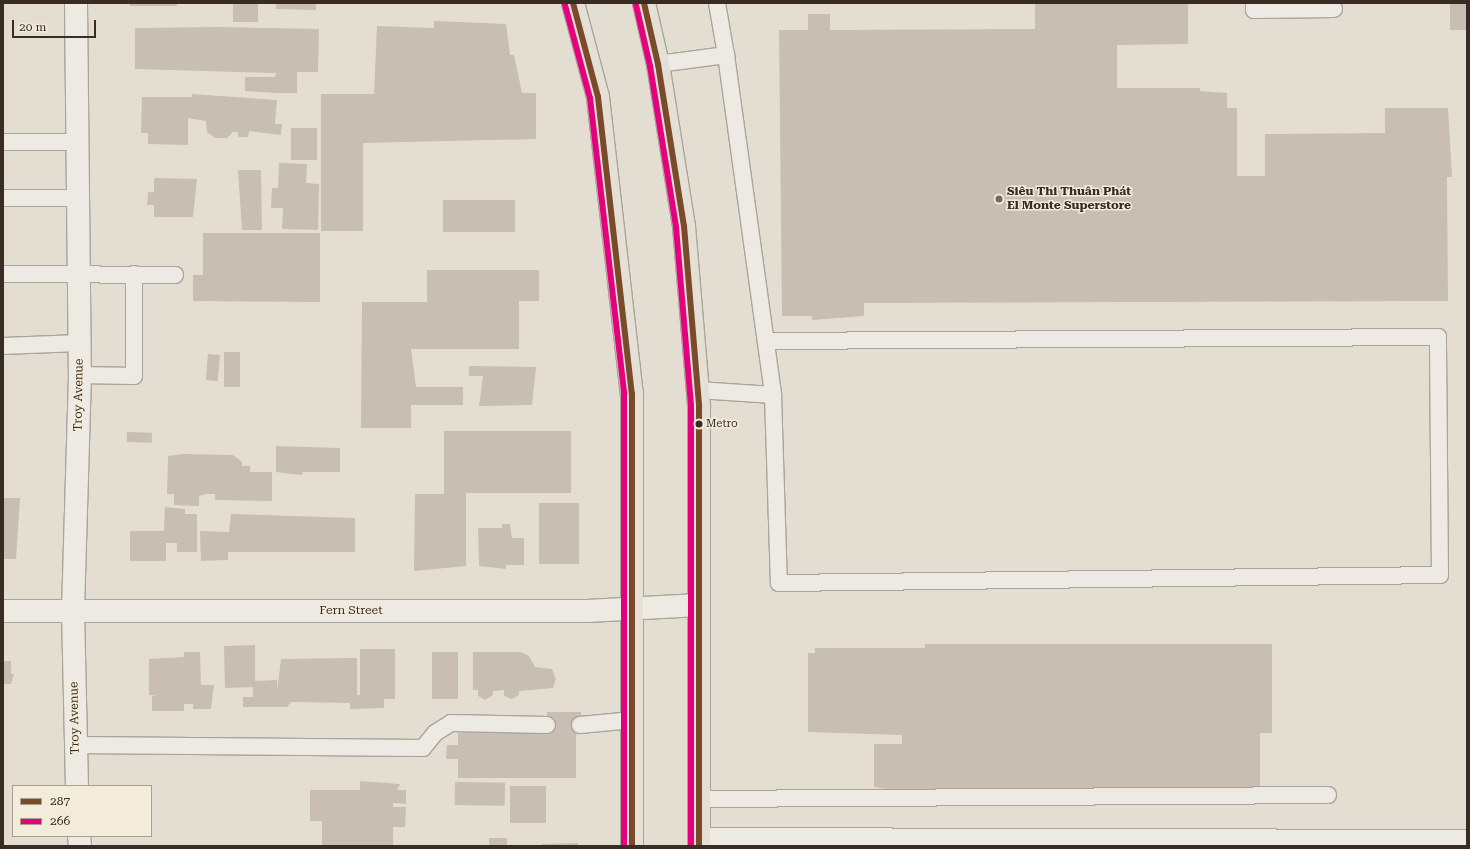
<!DOCTYPE html>
<html>
<head>
<meta charset="utf-8">
<style>
	body { margin:0 }
	#map { position:relative; width:1470px; height:849px; overflow:hidden; background:#e4ded2; font-family:"Roboto Serif",serif }
	div>[style] { position:absolute }
	.building>* { inset:0; background:#c8beb3; transform-origin:0 0 }
	.roads { filter:drop-shadow(1px 0 #aaa49a) drop-shadow(-1px 0 #aaa49a) drop-shadow(0 1px #aaa49a) drop-shadow(0 -1px #aaa49a) }
	.lane>* { height:16px; margin:-8px; padding:0 8px; transform-origin:8px; border-radius:8px; background:#edeae3 }
	.street>* { height:22px; margin:-11px; padding:0 11px; transform-origin:11px; border-radius:11px; background:#edeae3 }
	.primary>* { height:22px; margin:-11px; padding:0 11px; transform-origin:11px; border-radius:11px; background:#e4e0d5 }
	.bus-1>* { height:6px; margin:-3px; padding:0 3px; transform-origin:3px; border-radius:3px; background:#7a4b2a }
	.bus-2>* { height:6px; margin:-3px; padding:0 3px; transform-origin:3px; border-radius:3px; background:#e5007d }
	.dots>* { width:11px; height:11px; translate:-50% -50%; box-sizing:border-box; border:2px solid #f3ecda; border-radius:50% }
	span { translate:-50% -50%; white-space:nowrap; text-align:center; line-height:1.15; -webkit-text-stroke:3px #f3ecda; paint-order:stroke }
	.bus-label { font-size:11px; color:#392d23 }
	.left { translate:0 -50%; text-align:left }
	.poi-label { font-size:12px; color:#392d23; font-weight:700 }
	.street-label { font-size:12px; color:#392d23 }
	.frame { position:absolute; inset:0; border:4px solid #392d23; pointer-events:none }
	.legend { position:absolute; left:12px; top:785px; width:140px; height:52px; box-sizing:border-box; background:#f3ecda; border:1px solid #a9a091; margin:0; padding:5px 7px; list-style:none; font-size:12px; color:#392d23 }
	.legend li { display:flex; align-items:center; gap:8px; height:20px }
	.legend b { width:20px; border:1px solid #a9a091 }
	.scale { position:absolute; left:12px; top:20px; width:84px; height:18px; box-sizing:border-box; border:2px solid #392d23; border-top:0; padding-left:5px; font-size:12px; line-height:14px; white-space:nowrap; color:#392d23; -webkit-text-stroke:3px #f3ecda; paint-order:stroke }
</style>
</head>
<body>
<div id="map">
	<div class="building">
		<i style="left:130px;top:3px;width:47px;height:3px"></i>
		<i style="left:233px;top:3px;width:25px;height:19px"></i>
		<i style="clip-path:polygon(276px 3px,316px 3px,316px 10px,276px 9px)"></i>
		<i style="clip-path:polygon(1035px 3px,1188px 3px,1188px 44px,1117px 45px,1117px 88px,1200px 88px,1200px 91px,1227px 93px,1227px 108px,1237px 108px,1237px 176px,1265px 176px,1265px 134px,1385px 133px,1385px 108px,1448px 108px,1452px 177px,1447px 177px,1448px 301px,864px 303px,864px 316px,812px 320px,812px 316px,782px 316px,779px 30px,808px 30px,808px 14px,830px 14px,830px 30px,1035px 29px)"></i>
		<i style="left:1450px;top:3px;width:17px;height:27px"></i>
		<i style="clip-path:polygon(434px 21px,506px 24px,510px 55px,514px 55px,522px 93px,536px 93px,536px 139px,363px 143px,363px 231px,321px 231px,321px 94px,374px 94px,377px 26px,434px 28px)"></i>
		<i style="clip-path:polygon(220px 27px,319px 29px,318px 72px,297px 72px,297px 93px,277px 93px,245px 91px,245px 77px,275px 77px,276px 73px,135px 69px,135px 28px)"></i>
		<i style="clip-path:polygon(192px 94px,277px 100px,275px 124px,282px 124px,281px 135px,249px 131px,248px 137px,238px 137px,238px 132px,233px 132px,227px 138px,215px 138px,207px 132px,206px 121px,188px 118px,188px 145px,148px 144px,148px 133px,141px 133px,142px 97px,192px 97px)"></i>
		<i style="left:291px;top:128px;width:26px;height:32px"></i>
		<i style="clip-path:polygon(279px 163px,307px 164px,306px 183px,319px 184px,318px 230px,282px 229px,283px 208px,271px 208px,272px 188px,278px 188px)"></i>
		<i style="clip-path:polygon(238px 170px,261px 170px,262px 230px,242px 230px)"></i>
		<i style="clip-path:polygon(154px 178px,197px 179px,193px 217px,154px 217px,154px 205px,147px 205px,148px 192px,154px 192px)"></i>
		<i style="left:443px;top:200px;width:72px;height:32px"></i>
		<i style="clip-path:polygon(203px 233px,320px 233px,320px 302px,193px 301px,193px 275px,203px 275px)"></i>
		<i style="clip-path:polygon(427px 270px,539px 270px,539px 301px,519px 301px,519px 349px,411px 349px,416px 387px,463px 387px,463px 405px,411px 405px,411px 428px,361px 428px,362px 302px,427px 302px)"></i>
		<i style="left:224px;top:352px;width:16px;height:35px"></i>
		<i style="left:208px;top:354px;width:12px;height:26px;rotate:5deg"></i>
		<i style="clip-path:polygon(469px 366px,536px 367px,532px 405px,479px 406px,483px 376px,469px 376px)"></i>
		<i style="clip-path:polygon(444px 431px,571px 431px,571px 493px,466px 493px,466px 566px,414px 571px,415px 494px,444px 494px)"></i>
		<i style="left:127px;top:432px;width:25px;height:10px;rotate:2deg"></i>
		<i style="clip-path:polygon(276px 446px,340px 448px,340px 472px,303px 472px,302px 475px,276px 472px)"></i>
		<i style="clip-path:polygon(183px 454px,233px 455px,242px 462px,242px 466px,250px 466px,250px 472px,272px 472px,272px 501px,215px 500px,215px 494px,206px 494px,199px 496px,199px 506px,174px 505px,174px 494px,167px 494px,168px 456px)"></i>
		<i style="clip-path:polygon(3px 498px,20px 498px,16px 559px,3px 559px)"></i>
		<i style="left:539px;top:503px;width:40px;height:61px"></i>
		<i style="clip-path:polygon(165px 507px,185px 509px,185px 514px,197px 514px,197px 552px,177px 552px,177px 543px,166px 543px,166px 561px,130px 561px,130px 531px,164px 531px)"></i>
		<i style="clip-path:polygon(231px 514px,355px 518px,355px 552px,228px 552px,228px 560px,201px 561px,200px 531px,229px 532px)"></i>
		<i style="clip-path:polygon(502px 524px,510px 524px,512px 538px,524px 538px,524px 565px,506px 565px,506px 569px,479px 566px,478px 528px,502px 528px)"></i>
		<i style="clip-path:polygon(925px 644px,1272px 644px,1272px 733px,1260px 733px,1260px 792px,902px 791px,874px 787px,874px 744px,902px 744px,902px 735px,808px 732px,808px 653px,815px 653px,815px 648px,925px 648px)"></i>
		<i style="clip-path:polygon(255px 645px,255px 681px,277px 680px,277px 692px,281px 659px,357px 658px,357px 695px,360px 695px,360px 649px,395px 649px,395px 699px,384px 699px,384px 708px,350px 709px,350px 703px,291px 702px,287px 707px,243px 707px,243px 697px,253px 697px,253px 687px,225px 688px,224px 646px)"></i>
		<i style="clip-path:polygon(184px 652px,200px 652px,201px 685px,214px 685px,211px 709px,193px 709px,193px 704px,184px 704px,184px 711px,152px 711px,152px 696px,157px 695px,149px 695px,149px 659px,184px 657px)"></i>
		<i style="left:432px;top:652px;width:26px;height:47px"></i>
		<i style="clip-path:polygon(473px 652px,521px 652px,529px 656px,535px 667px,552px 669px,556px 679px,553px 688px,519px 691px,519px 695px,512px 699px,504px 696px,504px 690px,493px 691px,493px 695px,485px 700px,478px 696px,478px 690px,473px 690px)"></i>
		<i style="clip-path:polygon(3px 661px,11px 661px,11px 674px,14px 674px,11px 684px,3px 684px)"></i>
		<i style="clip-path:polygon(547px 712px,581px 712px,580px 734px,576px 734px,576px 778px,458px 778px,458px 759px,446px 759px,447px 745px,458px 745px,458px 733px,547px 733px)"></i>
		<i style="clip-path:polygon(360px 781px,400px 784px,397px 790px,406px 790px,406px 804px,393px 803px,393px 807px,406px 807px,405px 827px,393px 827px,393px 846px,322px 846px,322px 821px,310px 821px,310px 790px,360px 790px)"></i>
		<i style="left:455px;top:782px;width:50px;height:23px;rotate:1deg"></i>
		<i style="left:510px;top:786px;width:36px;height:37px"></i>
		<i style="left:489px;top:838px;width:18px;height:8px"></i>
		<i style="clip-path:polygon(578px 843px,578px 846px,541px 846px,541px 844px)"></i>
	</div>
	<div class="roads">
		<div class="lane">
			<i style="left:717px;top:3px;width:53px;rotate:80.2deg"></i>
			<i style="left:1254px;top:3px;width:7px;rotate:90deg"></i>
			<i style="left:1254px;top:10px;width:80px;rotate:-0.7deg"></i>
			<i style="left:658px;top:64px;width:69px;rotate:-7.5deg"></i>
			<i style="left:726px;top:55px;width:343px;rotate:82.1deg"></i>
			<i style="left:773px;top:395px;width:188px;rotate:88.2deg"></i>
			<i style="left:779px;top:583px;width:661px;rotate:-0.69deg"></i>
			<i style="left:1440px;top:575px;width:238px;rotate:-90.5deg"></i>
			<i style="left:1438px;top:337px;width:671px;rotate:179.66deg"></i>
			<i style="left:3px;top:142px;width:75px"></i>
			<i style="left:3px;top:198px;width:75px"></i>
			<i style="left:3px;top:274px;width:172px;rotate:0.3deg"></i>
			<i style="left:3px;top:346px;width:77px;rotate:-2.2deg"></i>
			<i style="left:80px;top:375px;width:54px;rotate:1.1deg"></i>
			<i style="left:134px;top:376px;width:102px;rotate:-90deg"></i>
			<i style="left:698px;top:390px;width:75px;rotate:3.8deg"></i>
			<i style="left:580px;top:725px;width:53px;rotate:-5.4deg"></i>
			<i style="left:76px;top:745px;width:347px;rotate:0.5deg"></i>
			<i style="left:423px;top:748px;width:19px;rotate:-51deg"></i>
			<i style="left:435px;top:733px;width:19px;rotate:-32deg"></i>
			<i style="left:451px;top:723px;width:96px;rotate:1.2deg"></i>
			<i style="left:698px;top:799px;width:630px;rotate:-0.36deg"></i>
		</div>
		<div class="street">
			<i style="left:76px;top:3px;width:372px;rotate:89.4deg"></i>
			<i style="left:80px;top:375px;width:236px;rotate:91.7deg"></i>
			<i style="left:73px;top:611px;width:175px;rotate:88.7deg"></i>
			<i style="left:3px;top:611px;width:584px"></i>
			<i style="left:587px;top:611px;width:112px;rotate:-3.1deg"></i>
			<i style="left:79px;top:836px;width:10px;rotate:84deg"></i>
			<i style="left:699px;top:839px;width:768px;rotate:0.15deg"></i>
		</div>
		<div class="primary">
			<i style="left:573px;top:3px;width:97px;rotate:75.1deg"></i>
			<i style="left:598px;top:97px;width:299px;rotate:83.5deg"></i>
			<i style="left:632px;top:394px;width:452px;rotate:90deg"></i>
			<i style="left:644px;top:3px;width:63px;rotate:77.1deg"></i>
			<i style="left:658px;top:64px;width:164px;rotate:80.9deg"></i>
			<i style="left:684px;top:226px;width:181px;rotate:85.2deg"></i>
			<i style="left:699px;top:406px;width:440px;rotate:90deg"></i>
		</div>
	</div>
	<div class="bus-1">
		<i style="left:573px;top:3px;width:97px;rotate:75.1deg"></i>
		<i style="left:598px;top:97px;width:299px;rotate:83.5deg"></i>
		<i style="left:632px;top:394px;width:452px;rotate:90deg"></i>
		<i style="left:644px;top:3px;width:63px;rotate:77.1deg"></i>
		<i style="left:658px;top:64px;width:164px;rotate:80.9deg"></i>
		<i style="left:684px;top:226px;width:181px;rotate:85.2deg"></i>
		<i style="left:699px;top:406px;width:440px;rotate:90deg"></i>
	</div>
	<div class="bus-2">
		<i style="left:565px;top:5px;width:96px;rotate:75deg"></i>
		<i style="left:590px;top:98px;width:298px;rotate:83.4deg"></i>
		<i style="left:624px;top:394px;width:452px;rotate:90deg"></i>
		<i style="left:636px;top:5px;width:63px;rotate:77.1deg"></i>
		<i style="left:650px;top:66px;width:163px;rotate:80.8deg"></i>
		<i style="left:676px;top:227px;width:180px;rotate:85.2deg"></i>
		<i style="left:691px;top:406px;width:440px;rotate:90deg"></i>
	</div>
	<div class="dots">
		<i style="left:999px;top:199px;background:#756b60"></i>
		<i style="left:699px;top:424px;background:#392d23"></i>
	</div>
	<div class="bus-label">
		<span class="left" style="left:706px;top:424px">Metro</span>
	</div>
	<div class="poi-label">
		<span class="left" style="left:1007px;top:199px">Siêu Thi Thuân Phát<br>El Monte Superstore</span>
	</div>
	<div class="street-label">
		<span style="left:79px;top:395px;rotate:-89deg">Troy Avenue</span>
		<span style="left:351px;top:611px">Fern Street</span>
		<span style="left:75px;top:718px;rotate:-91deg">Troy Avenue</span>
	</div>
	<div class="frame"></div>
	<ul class="legend">
	<li><b style="height:5px;background:#7a4b2a"></b>287</li>
	<li><b style="height:5px;background:#e5007d"></b>266</li>
	</ul>
	<div class="scale">20 m</div>
</div>
</body>
</html>
